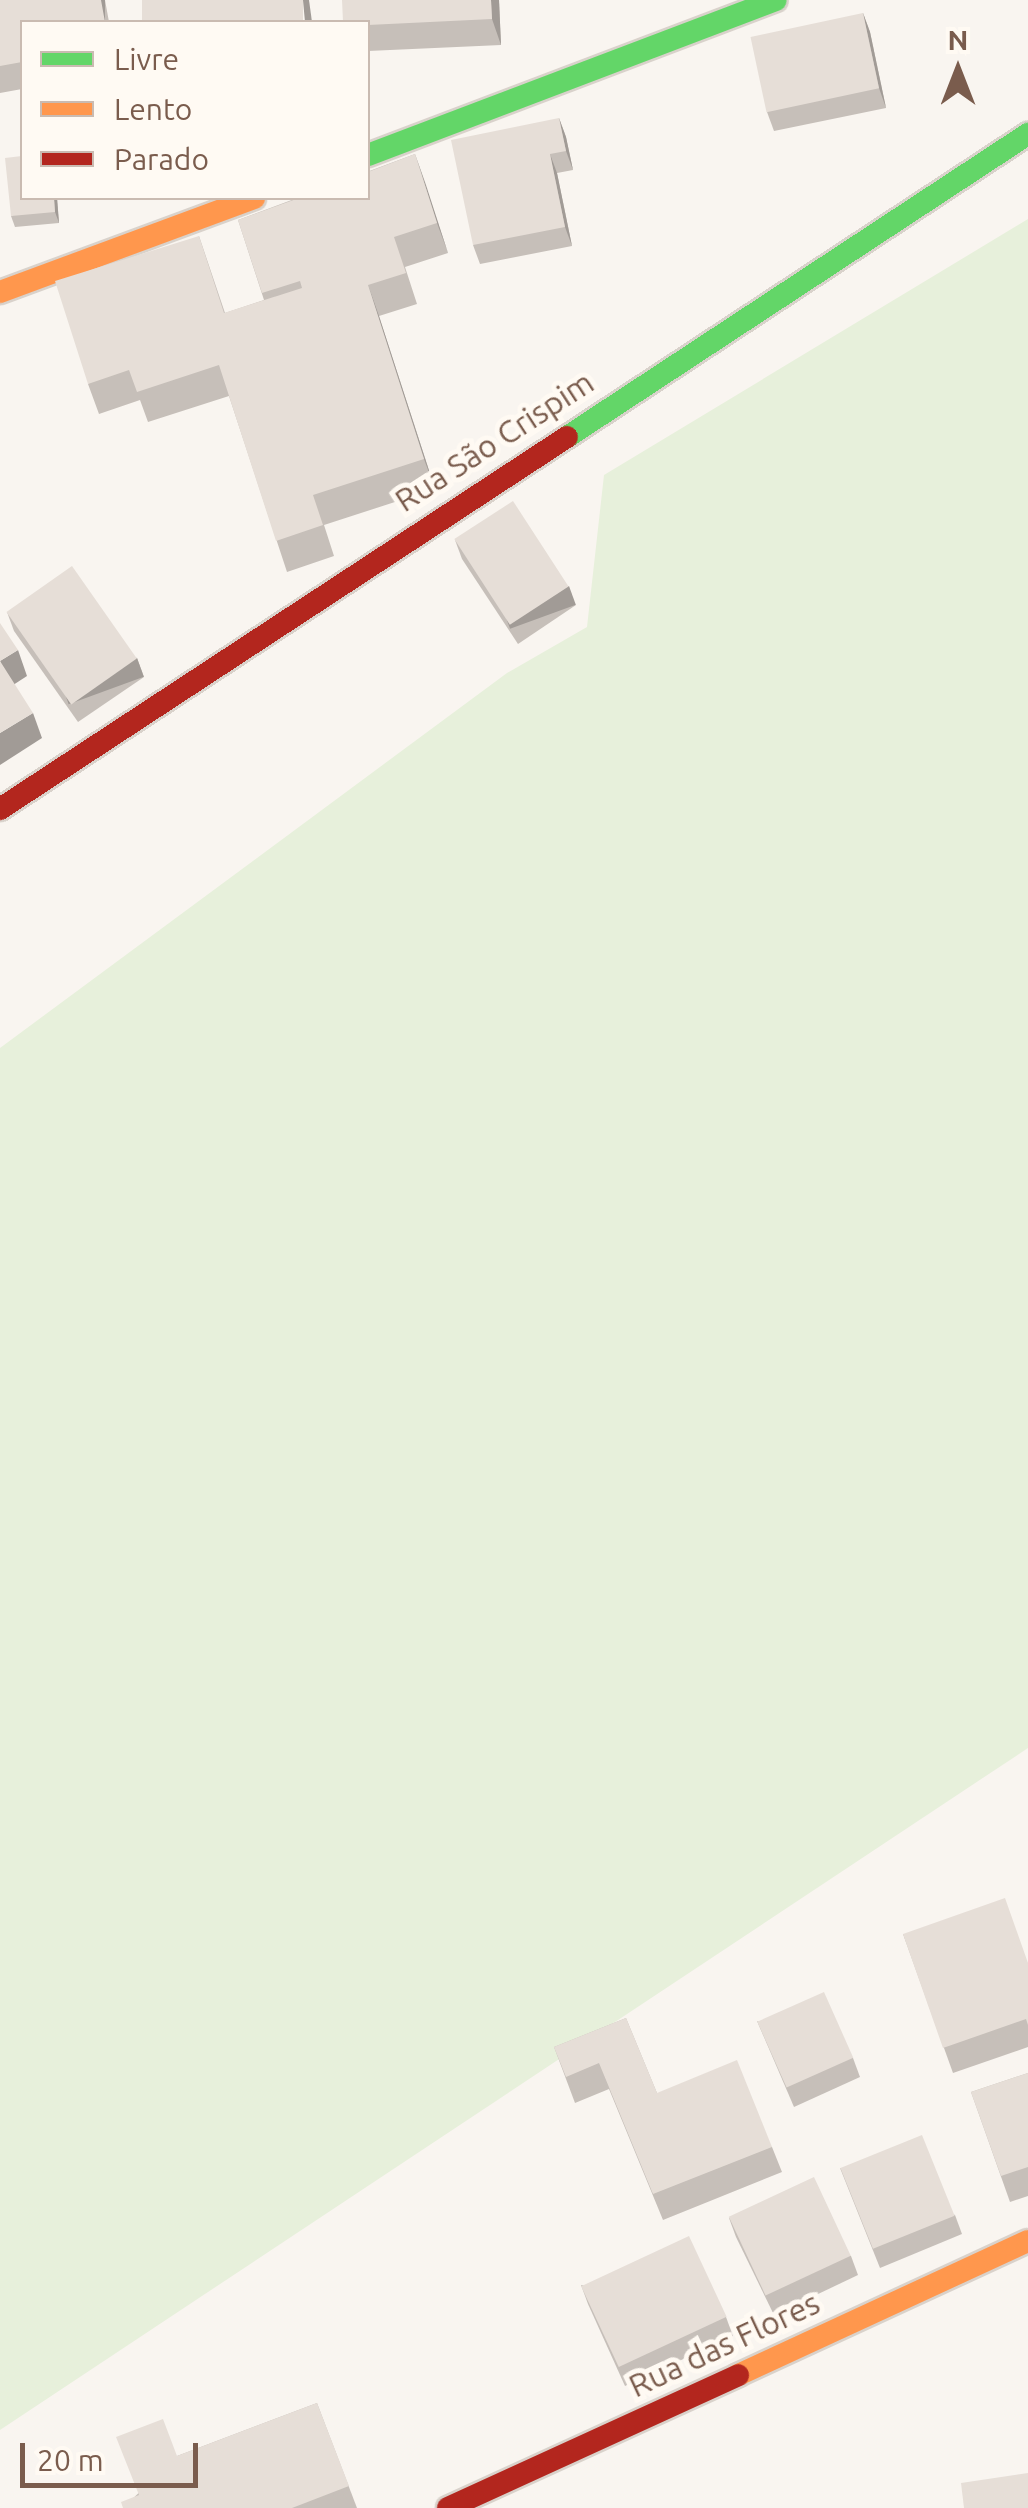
<!DOCTYPE html>
<html>
<head>
<meta charset="utf-8">
<style>
	body { margin:0 }
	#map { position:relative; width:1028px; height:2508px; overflow:hidden; background:#f9f5f0; font-family:Ubuntu,sans-serif }
	div>[style] { position:absolute }
	.green>* { inset:0; background:#e7f0db }
	.roads { filter:drop-shadow(2px 0 #d9d2cb) drop-shadow(-2px 0 #d9d2cb) drop-shadow(0 2px #d9d2cb) drop-shadow(0 -2px #d9d2cb) }
	.fast>* { height:22px; margin:-11px; padding:0 11px; transform-origin:11px; border-radius:11px; background:#63d668 }
	.slow>* { height:22px; margin:-11px; padding:0 11px; transform-origin:11px; border-radius:11px; background:#ff974d }
	.jam>* { height:22px; margin:-11px; padding:0 11px; transform-origin:11px; border-radius:11px; background:#b3261e }
	.wall>* { inset:0; background:#c6bfb9 }
	.shaded-wall>* { inset:0; background:#a19b96; transform-origin:0 0 }
	.building>* { inset:0; background:#e6ded7; transform-origin:0 0 }
	span { translate:-50% -50%; white-space:nowrap; text-align:center; line-height:1.15; -webkit-text-stroke:10px #fffaf3; paint-order:stroke }
	.street-label { font-size:32px; color:#7a5c4d }
	.legend { position:absolute; left:20px; top:20px; width:350px; height:180px; box-sizing:border-box; background:#fffaf3; border:2px solid #cabbb1; margin:0; padding:12px 18px; list-style:none; font-size:30px; color:#7a5c4d }
	.legend li { display:flex; align-items:center; gap:20px; height:50px }
	.legend b { width:50px; border:2px solid #cabbb1 }
	.north { position:absolute; left:908px; top:20px; width:100px; height:100px; -webkit-text-stroke:8px #fffaf3; paint-order:stroke; rotate:0deg; font-size:28px; font-weight:700; line-height:40px; text-align:center; color:#7a5c4d }
	.north::after { content:''; display:block; margin:auto; width:35px; height:45px; background:#7a5c4d; clip-path:polygon(50% 0,100% 100%,50% 72%,0 100%) }
	.scale { position:absolute; left:20px; top:2443px; width:178px; height:45px; box-sizing:border-box; border:5px solid #7a5c4d; border-top:0; padding-left:12px; font-size:30px; line-height:35px; white-space:nowrap; color:#7a5c4d; -webkit-text-stroke:8px #fffaf3; paint-order:stroke }
</style>
</head>
<body>
<div id="map">
	<div class="green">
		<i style="clip-path:polygon(1028px 219px,1028px 1748px,0 2430px,0 1048px,507px 673px,587px 627px,604px 475px)"></i>
	</div>
	<div class="roads">
		<div class="fast">
			<i style="left:368px;top:155px;width:436px;rotate:-20.8deg"></i>
			<i style="left:567px;top:437px;width:552px;rotate:-33.32deg"></i>
		</div>
		<div class="slow">
			<i style="left:0;top:292px;width:271px;rotate:-20.3deg"></i>
			<i style="left:738px;top:2375px;width:319px;rotate:-24.8deg"></i>
		</div>
		<div class="jam">
			<i style="left:0;top:809px;width:678px;rotate:-33.27deg"></i>
			<i style="left:448px;top:2508px;width:319px;rotate:-24.6deg"></i>
		</div>
	</div>
	<div class="wall">
		<i style="clip-path:polygon(0 0,105px 0,109px 22px,22px 22px,22px 89px,0 93px)"></i>
		<i style="clip-path:polygon(342px 0,499px 0,501px 45px,368px 51px,368px 22px)"></i>
		<i style="clip-path:polygon(863px 13px,870px 32px,886px 108px,774px 131px,767px 112px)"></i>
		<i style="clip-path:polygon(559px 118px,566px 137px,573px 170px,557px 173px,572px 246px,480px 264px,473px 245px)"></i>
		<i style="clip-path:polygon(415px 154px,448px 253px,405px 267px,417px 304px,379px 316px,435px 489px,324px 525px,334px 556px,287px 572px,229px 396px,148px 422px,140px 400px,99px 414px,88px 384px,199px 236px,225px 313px,264px 300px,238px 220px)"></i>
		<i style="clip-path:polygon(57px 198px,59px 223px,15px 227px,11px 216px)"></i>
		<i style="clip-path:polygon(455px 540px,576px 605px,518px 644px,462px 559px)"></i>
		<i style="clip-path:polygon(7px 612px,137px 658px,144px 677px,78px 722px,14px 631px)"></i>
		<i style="clip-path:polygon(903px 1934px,1028px 1963px,1028px 2047px,953px 2073px)"></i>
		<i style="clip-path:polygon(626px 2018px,657px 2093px,772px 2147px,782px 2172px,663px 2220px,609px 2089px,575px 2103px,554px 2047px)"></i>
		<i style="clip-path:polygon(757px 2021px,853px 2058px,860px 2077px,794px 2107px)"></i>
		<i style="clip-path:polygon(1028px 2073px,1028px 2196px,1010px 2202px,971px 2092px)"></i>
		<i style="clip-path:polygon(840px 2168px,955px 2215px,962px 2234px,880px 2268px)"></i>
		<i style="clip-path:polygon(729px 2218px,851px 2256px,858px 2275px,774px 2315px,736px 2237px)"></i>
		<i style="clip-path:polygon(581px 2285px,726px 2317px,733px 2336px,625px 2386px,588px 2304px)"></i>
		<i style="clip-path:polygon(317px 2403px,357px 2508px,123px 2508px,177px 2456px)"></i>
	</div>
	<div class="shaded-wall">
		<i style="left:101px;top:0;width:4px;height:22px"></i>
		<i style="clip-path:polygon(303px 0,309px 0,312px 22px,305px 22px)"></i>
		<i style="clip-path:polygon(491px 0,499px 0,501px 45px,492px 19px)"></i>
		<i style="clip-path:polygon(863px 13px,870px 32px,886px 108px,879px 88px)"></i>
		<i style="clip-path:polygon(559px 118px,566px 137px,573px 170px,566px 151px)"></i>
		<i style="clip-path:polygon(415px 154px,426px 185px,448px 253px,437px 223px)"></i>
		<i style="clip-path:polygon(550px 154px,557px 173px,572px 246px,565px 227px)"></i>
		<i style="clip-path:polygon(54px 198px,57px 198px,59px 223px,55px 212px)"></i>
		<i style="clip-path:polygon(368px 285px,379px 316px,435px 489px,424px 459px)"></i>
		<i style="left:569px;top:586px;width:20px;height:70px;rotate:70deg"></i>
		<i style="clip-path:polygon(18px 650px,27px 676px,10px 687px,0 661px)"></i>
		<i style="left:137px;top:658px;width:20px;height:80px;rotate:70deg"></i>
		<i style="clip-path:polygon(33px 713px,42px 738px,0 765px,0 733px)"></i>
	</div>
	<div class="building">
		<i style="clip-path:polygon(0 0,101px 0,105px 22px,22px 22px,22px 62px,0 66px)"></i>
		<i style="left:142px;top:0;width:161px;height:22px"></i>
		<i style="clip-path:polygon(342px 0,491px 0,492px 19px,368px 25px,368px 22px,343px 22px)"></i>
		<i style="left:863px;top:13px;width:77px;height:115px;rotate:78deg"></i>
		<i style="clip-path:polygon(559px 118px,566px 151px,550px 154px,565px 227px,473px 245px,451px 140px)"></i>
		<i style="clip-path:polygon(415px 154px,437px 223px,394px 237px,406px 273px,368px 285px,424px 459px,313px 495px,323px 525px,276px 541px,219px 365px,137px 392px,129px 370px,88px 384px,55px 281px,199px 236px,224px 313px,302px 288px,300px 281px,262px 293px,238px 220px,299px 198px,368px 198px,368px 172px)"></i>
		<i style="clip-path:polygon(22px 156px,22px 198px,54px 198px,55px 212px,11px 216px,5px 158px)"></i>
		<i style="left:513px;top:501px;width:102px;height:70px;rotate:57deg"></i>
		<i style="left:72px;top:566px;width:113px;height:80px;rotate:55deg"></i>
		<i style="clip-path:polygon(0 623px,18px 650px,0 661px,33px 713px,0 733px)"></i>
		<i style="clip-path:polygon(1005px 1898px,1028px 1963px,1028px 2025px,1026px 2019px,943px 2048px,903px 1934px)"></i>
		<i style="left:824px;top:1992px;width:72px;height:73px;rotate:66deg"></i>
		<i style="clip-path:polygon(626px 2018px,657px 2093px,737px 2060px,772px 2147px,653px 2194px,599px 2063px,566px 2077px,554px 2047px)"></i>
		<i style="clip-path:polygon(1028px 2073px,1028px 2167px,1001px 2176px,971px 2092px)"></i>
		<i style="left:922px;top:2135px;width:87px;height:88px;rotate:68deg"></i>
		<i style="left:814px;top:2177px;width:87px;height:94px;rotate:65deg"></i>
		<i style="left:689px;top:2236px;width:89px;height:119px;rotate:65deg"></i>
		<i style="clip-path:polygon(317px 2403px,349px 2486px,292px 2508px,123px 2508px,121px 2502px,139px 2495px,116px 2437px,163px 2419px,177px 2456px)"></i>
		<i style="clip-path:polygon(1028px 2473px,1028px 2508px,964px 2508px,961px 2483px)"></i>
	</div>
	<div class="street-label">
		<span style="left:494px;top:441px;rotate:-33deg">Rua São Crispim</span>
		<span style="left:724px;top:2344px;rotate:-25deg">Rua das Flores</span>
	</div>
	<ul class="legend">
	<li><b style="height:12px;background:#63d668"></b>Livre</li>
	<li><b style="height:12px;background:#ff974d"></b>Lento</li>
	<li><b style="height:12px;background:#b3261e"></b>Parado</li>
	</ul>
	<div class="north">N</div>
	<div class="scale">20 m</div>
</div>
</body>
</html>
